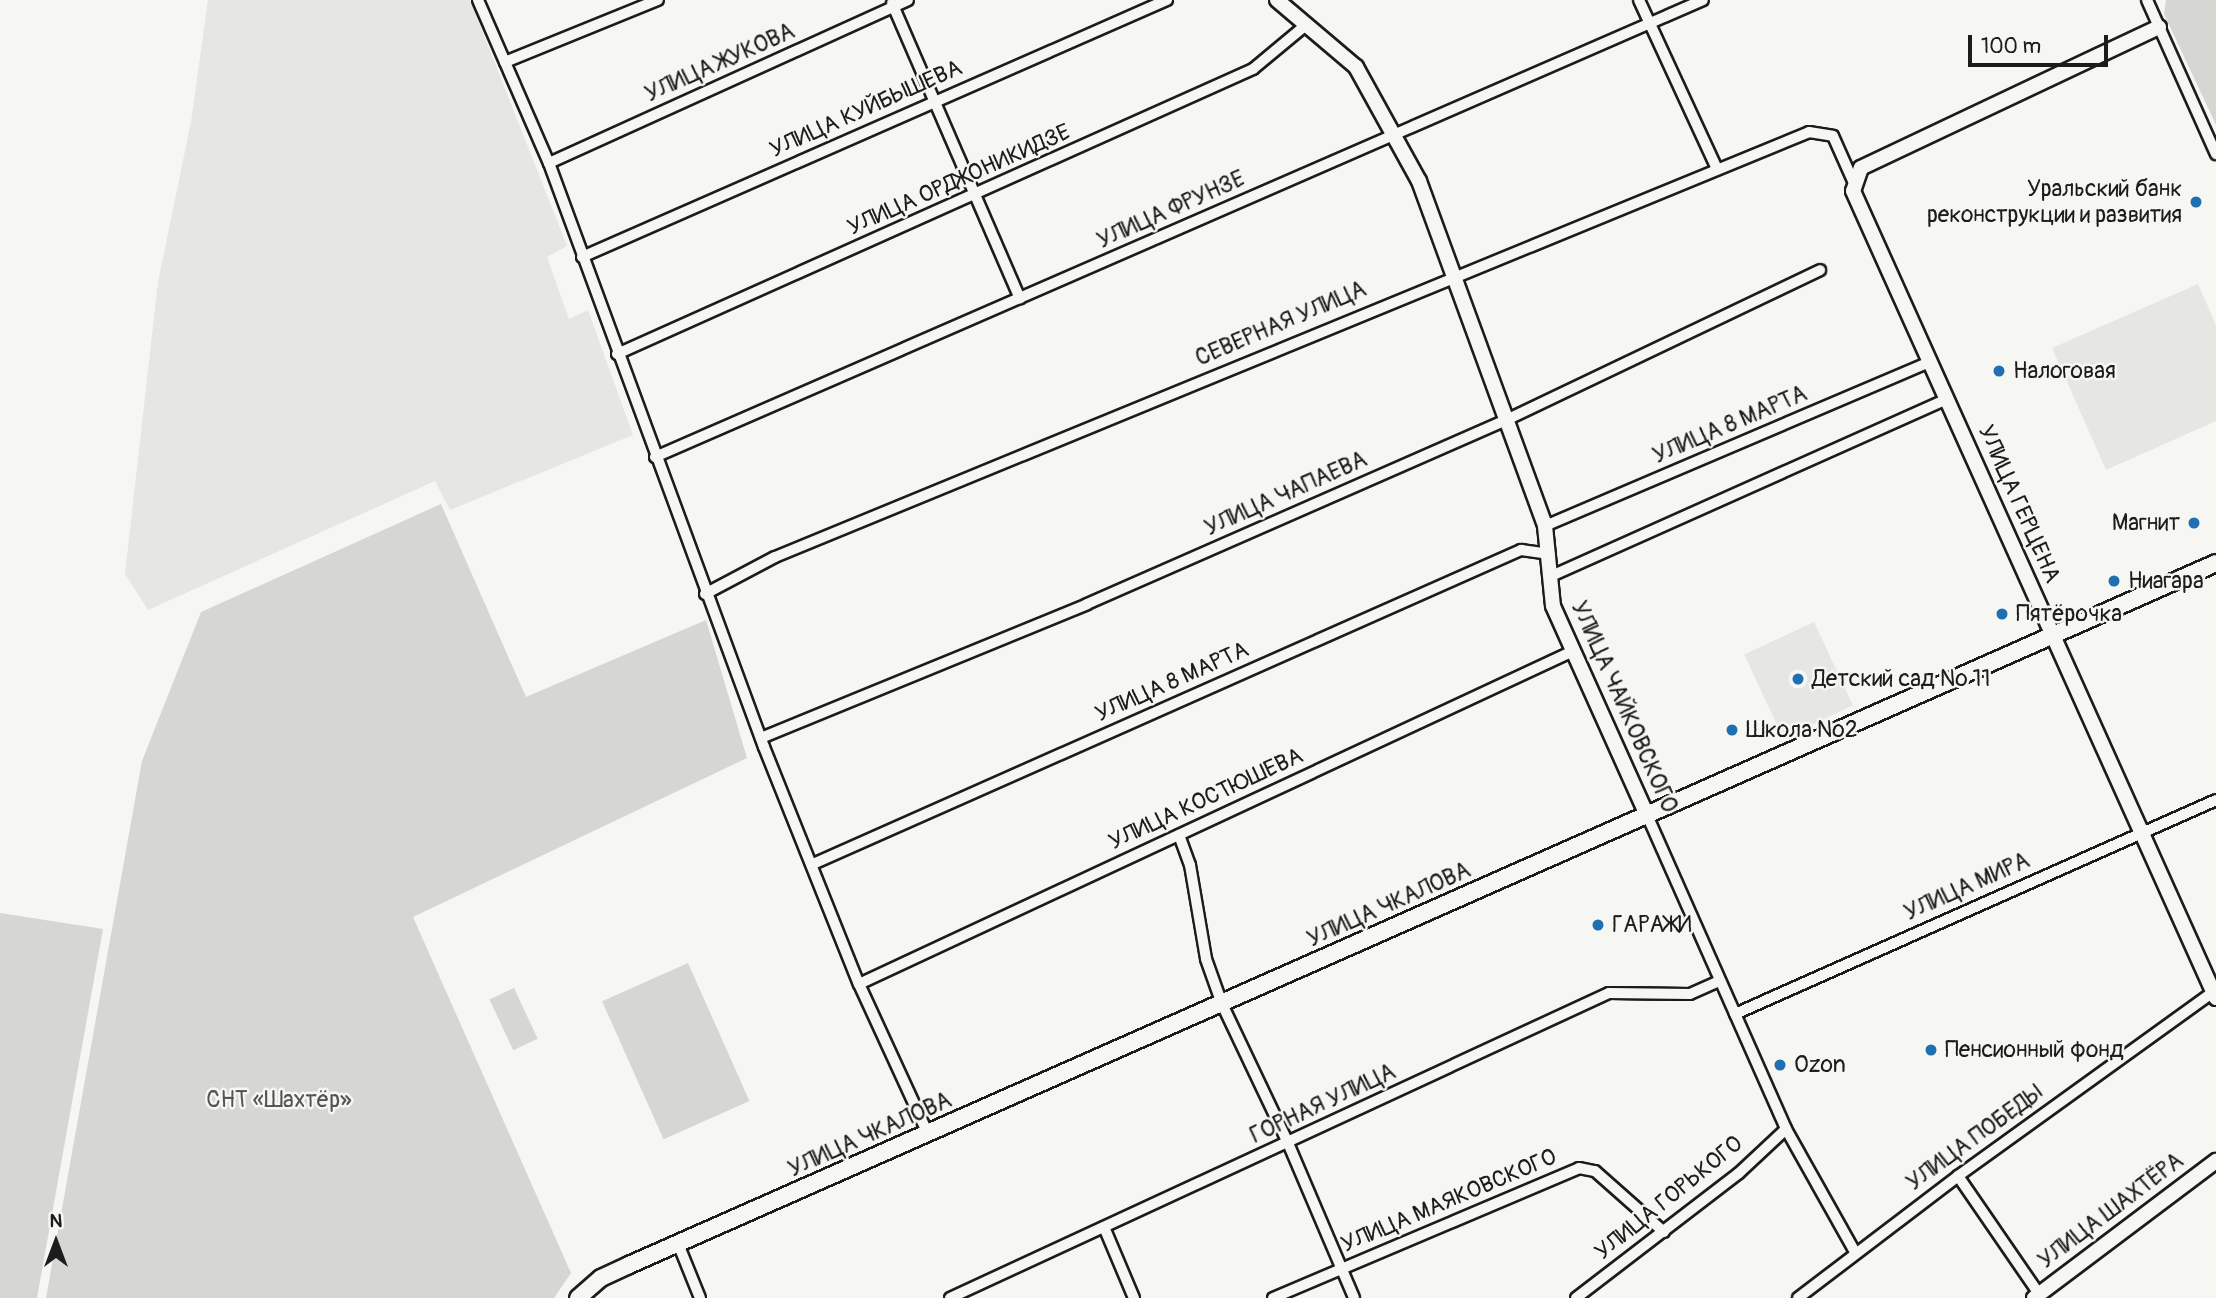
<!DOCTYPE html>
<html>
<head>
<meta charset="utf-8">
<style>
	body { margin:0 }
	#map { position:relative; width:2216px; height:1298px; overflow:hidden; background:#f6f6f2; font-family:Pangolin,sans-serif }
	div>[style] { position:absolute }
	.built>* { inset:0; background:#e6e6e2; transform-origin:0 0 }
	.green>* { inset:0; background:#d6d6d2; transform-origin:0 0 }
	.roads { filter:drop-shadow(2px 0 #1c1c1c) drop-shadow(-2px 0 #1c1c1c) drop-shadow(0 2px #1c1c1c) drop-shadow(0 -2px #1c1c1c) }
	.minor>* { height:10px; margin:-5px; padding:0 5px; transform-origin:5px; border-radius:5px; background:#f6f6f2 }
	.tertiary>* { height:14px; margin:-7px; padding:0 7px; transform-origin:7px; border-radius:7px; background:#f6f6f2 }
	.secondary>* { height:16px; margin:-8px; padding:0 8px; transform-origin:8px; border-radius:8px; background:#f6f6f2 }
	.dots>* { width:19px; height:19px; translate:-50% -50%; box-sizing:border-box; border:4px solid #f6f6f2; border-radius:50% }
	span { translate:-50% -50%; white-space:nowrap; text-align:center; line-height:1.15; -webkit-text-stroke:5px #f6f6f2; paint-order:stroke }
	.street-label { font-size:23px; color:#1c1c1c }
	.poi-label { font-size:23px; color:#1c1c1c }
	.right { translate:-100% -50%; text-align:right }
	.left { translate:0 -50%; text-align:left }
	.park-label { font-size:23px; color:#545453 }
	.north { position:absolute; left:21px; top:1207px; width:70px; height:70px; -webkit-text-stroke:5px #f6f6f2; paint-order:stroke; rotate:0deg; font-size:19px; font-weight:700; line-height:28px; text-align:center; color:#1c1c1c }
	.north::after { content:''; display:block; margin:auto; width:24px; height:32px; background:#1c1c1c; clip-path:polygon(50% 0,100% 100%,50% 72%,0 100%) }
	.scale { position:absolute; left:1968px; top:35px; width:140px; height:32px; box-sizing:border-box; border:4px solid #1c1c1c; border-top:0; padding-left:9px; font-size:21px; line-height:24px; white-space:nowrap; color:#1c1c1c; -webkit-text-stroke:5px #f6f6f2; paint-order:stroke }
</style>
</head>
<body>
<div id="map">
	<div class="built">
		<i style="clip-path:polygon(208px 0,470px 0,567px 246px,547px 257px,569px 319px,588px 310px,633px 435px,450px 510px,435px 481px,148px 610px,125px 574px,158px 282px,191px 122px)"></i>
		<i style="clip-path:polygon(2198px 284px,2216px 325px,2216px 421px,2106px 470px,2052px 348px)"></i>
		<i style="left:1814px;top:622px;width:92px;height:77px;rotate:65deg"></i>
	</div>
	<div class="green">
		<i style="clip-path:polygon(2166px 0,2216px 0,2216px 125px,2164px 14px)"></i>
		<i style="clip-path:polygon(441px 504px,526px 697px,706px 620px,747px 758px,413px 917px,571px 1273px,554px 1298px,46px 1298px,142px 761px,201px 612px)"></i>
		<i style="clip-path:polygon(0 913px,103px 929px,37px 1298px,0 1298px)"></i>
		<i style="left:688px;top:963px;width:151px;height:94px;rotate:66deg"></i>
		<i style="left:514px;top:988px;width:56px;height:27px;rotate:65deg"></i>
	</div>
	<div class="roads">
		<div class="minor">
			<i style="left:478px;top:0;width:178px;rotate:66.5deg"></i>
			<i style="left:549px;top:163px;width:622px;rotate:69.79deg"></i>
			<i style="left:764px;top:747px;width:255px;rotate:68.2deg"></i>
			<i style="left:859px;top:984px;width:165px;rotate:65.3deg"></i>
			<i style="left:1639px;top:0;width:184px;rotate:65.2deg"></i>
			<i style="left:2147px;top:0;width:169px;rotate:65.9deg"></i>
			<i style="left:892px;top:3px;width:322px;rotate:66.6deg"></i>
			<i style="left:505px;top:62px;width:165px;rotate:-22.1deg"></i>
			<i style="left:549px;top:163px;width:394px;rotate:-24.4deg"></i>
			<i style="left:582px;top:257px;width:639px;rotate:-23.72deg"></i>
			<i style="left:617px;top:354px;width:697px;rotate:-24.14deg"></i>
			<i style="left:1253px;top:69px;width:69px;rotate:-39.7deg"></i>
			<i style="left:655px;top:457px;width:1143px;rotate:-23.56deg"></i>
			<i style="left:1545px;top:526px;width:418px;rotate:-23.1deg"></i>
			<i style="left:1549px;top:577px;width:436px;rotate:-24.1deg"></i>
			<i style="left:705px;top:594px;width:79px;rotate:-27.9deg"></i>
			<i style="left:775px;top:557px;width:1118px;rotate:-22.34deg"></i>
			<i style="left:1809px;top:132px;width:24px;rotate:9deg"></i>
			<i style="left:1833px;top:136px;width:49px;rotate:66deg"></i>
			<i style="left:761px;top:738px;width:352px;rotate:-22.3deg"></i>
			<i style="left:1087px;top:604px;width:458px;rotate:-23.7deg"></i>
			<i style="left:1506px;top:420px;width:348px;rotate:-25.5deg"></i>
			<i style="left:1647px;top:815px;width:343px;rotate:66.1deg"></i>
			<i style="left:1786px;top:1129px;width:141px;rotate:60.7deg"></i>
			<i style="left:1179px;top:835px;width:32px;rotate:70deg"></i>
			<i style="left:1190px;top:865px;width:95px;rotate:80.3deg"></i>
			<i style="left:1206px;top:959px;width:48px;rotate:70.4deg"></i>
			<i style="left:1222px;top:1004px;width:154px;rotate:64.6deg"></i>
			<i style="left:1288px;top:1143px;width:168px;rotate:66.9deg"></i>
			<i style="left:813px;top:864px;width:775px;rotate:-23.92deg"></i>
			<i style="left:1521px;top:550px;width:29px;rotate:8deg"></i>
			<i style="left:859px;top:984px;width:786px;rotate:-25deg"></i>
			<i style="left:1735px;top:1014px;width:526px;rotate:-23.98deg"></i>
			<i style="left:1958px;top:1176px;width:143px;rotate:55.5deg"></i>
			<i style="left:1104px;top:1227px;width:77px;rotate:67.1deg"></i>
			<i style="left:679px;top:1246px;width:56px;rotate:68deg"></i>
			<i style="left:950px;top:1298px;width:726px;rotate:-24.84deg"></i>
			<i style="left:1609px;top:993px;width:81px;rotate:0.7deg"></i>
			<i style="left:1690px;top:994px;width:32px;rotate:-24deg"></i>
			<i style="left:1273px;top:1298px;width:332px;rotate:-23deg"></i>
			<i style="left:1579px;top:1168px;width:16px;rotate:11deg"></i>
			<i style="left:1595px;top:1171px;width:92px;rotate:41.5deg"></i>
			<i style="left:1576px;top:1298px;width:205px;rotate:-37.5deg"></i>
			<i style="left:1739px;top:1173px;width:64px;rotate:-43.1deg"></i>
			<i style="left:1798px;top:1298px;width:201px;rotate:-37.3deg"></i>
			<i style="left:1958px;top:1176px;width:314px;rotate:-35.8deg"></i>
		</div>
		<div class="tertiary">
			<i style="left:1277px;top:0;width:104px;rotate:40.3deg"></i>
			<i style="left:1356px;top:67px;width:130px;rotate:61.1deg"></i>
			<i style="left:1419px;top:181px;width:367px;rotate:69.9deg"></i>
			<i style="left:1545px;top:526px;width:80px;rotate:84.3deg"></i>
			<i style="left:1553px;top:606px;width:229px;rotate:65.8deg"></i>
			<i style="left:2159px;top:27px;width:330px;rotate:154.7deg"></i>
			<i style="left:1861px;top:168px;width:24px;rotate:109deg"></i>
			<i style="left:1853px;top:191px;width:885px;rotate:65.78deg"></i>
			<i style="left:2034px;top:1298px;width:228px;rotate:-37deg"></i>
		</div>
		<div class="secondary">
			<i style="left:578px;top:1298px;width:30px;rotate:-41deg"></i>
			<i style="left:601px;top:1278px;width:31px;rotate:-25deg"></i>
			<i style="left:629px;top:1265px;width:1735px;rotate:-23.86deg"></i>
		</div>
	</div>
	<div class="dots">
		<i style="left:2196px;top:202px;background:#1f6fb2"></i>
		<i style="left:1999px;top:371px;background:#1f6fb2"></i>
		<i style="left:2194px;top:523px;background:#1f6fb2"></i>
		<i style="left:2114px;top:581px;background:#1f6fb2"></i>
		<i style="left:2002px;top:614px;background:#1f6fb2"></i>
		<i style="left:1798px;top:679px;background:#1f6fb2"></i>
		<i style="left:1732px;top:730px;background:#1f6fb2"></i>
		<i style="left:1598px;top:925px;background:#1f6fb2"></i>
		<i style="left:1931px;top:1050px;background:#1f6fb2"></i>
		<i style="left:1780px;top:1065px;background:#1f6fb2"></i>
	</div>
	<div class="street-label">
		<span style="left:720px;top:63px;rotate:-24deg">УЛИЦА ЖУКОВА</span>
		<span style="left:866px;top:109px;rotate:-24deg">УЛИЦА КУЙБЫШЕВА</span>
		<span style="left:959px;top:180px;rotate:-24deg">УЛИЦА ОРДЖОНИКИДЗЕ</span>
		<span style="left:1171px;top:210px;rotate:-24deg">УЛИЦА ФРУНЗЕ</span>
		<span style="left:1281px;top:324px;rotate:-23deg">СЕВЕРНАЯ УЛИЦА</span>
		<span style="left:1730px;top:425px;rotate:-23deg">УЛИЦА 8 МАРТА</span>
		<span style="left:1286px;top:494px;rotate:-24deg">УЛИЦА ЧАПАЕВА</span>
		<span style="left:2019px;top:504px;rotate:66deg">УЛИЦА ГЕРЦЕНА</span>
		<span style="left:1172px;top:682px;rotate:-24deg">УЛИЦА 8 МАРТА</span>
		<span style="left:1624px;top:707px;rotate:66deg">УЛИЦА ЧАЙКОВСКОГО</span>
		<span style="left:1206px;top:799px;rotate:-25deg">УЛИЦА КОСТЮШЕВА</span>
		<span style="left:1967px;top:887px;rotate:-24deg">УЛИЦА МИРА</span>
		<span style="left:1389px;top:905px;rotate:-24deg">УЛИЦА ЧКАЛОВА</span>
		<span style="left:1323px;top:1104px;rotate:-25deg">ГОРНАЯ УЛИЦА</span>
		<span style="left:870px;top:1135px;rotate:-24deg">УЛИЦА ЧКАЛОВА</span>
		<span style="left:1975px;top:1138px;rotate:-36deg">УЛИЦА ПОБЕДЫ</span>
		<span style="left:1669px;top:1198px;rotate:-39deg">УЛИЦА ГОРЬКОГО</span>
		<span style="left:1449px;top:1201px;rotate:-23deg">УЛИЦА МАЯКОВСКОГО</span>
		<span style="left:2111px;top:1211px;rotate:-37deg">УЛИЦА ШАХТЁРА</span>
	</div>
	<div class="poi-label">
		<span class="right" style="left:2182px;top:202px">Уральский банк<br>реконструкции и развития</span>
		<span class="left" style="left:2013px;top:371px">Налоговая</span>
		<span class="right" style="left:2180px;top:523px">Магнит</span>
		<span class="left" style="left:2128px;top:581px">Ниагара</span>
		<span class="left" style="left:2016px;top:614px">Пятёрочка</span>
		<span class="left" style="left:1812px;top:679px">Детский сад № 11</span>
		<span class="left" style="left:1746px;top:730px">Школа №2</span>
		<span class="left" style="left:1612px;top:925px">ГАРАЖИ</span>
		<span class="left" style="left:1945px;top:1050px">Пенсионный фонд</span>
		<span class="left" style="left:1794px;top:1065px">Ozon</span>
	</div>
	<div class="park-label">
		<span style="left:279px;top:1100px">СНТ «Шахтёр»</span>
	</div>
	<div class="north">N</div>
	<div class="scale">100 m</div>
</div>
</body>
</html>
